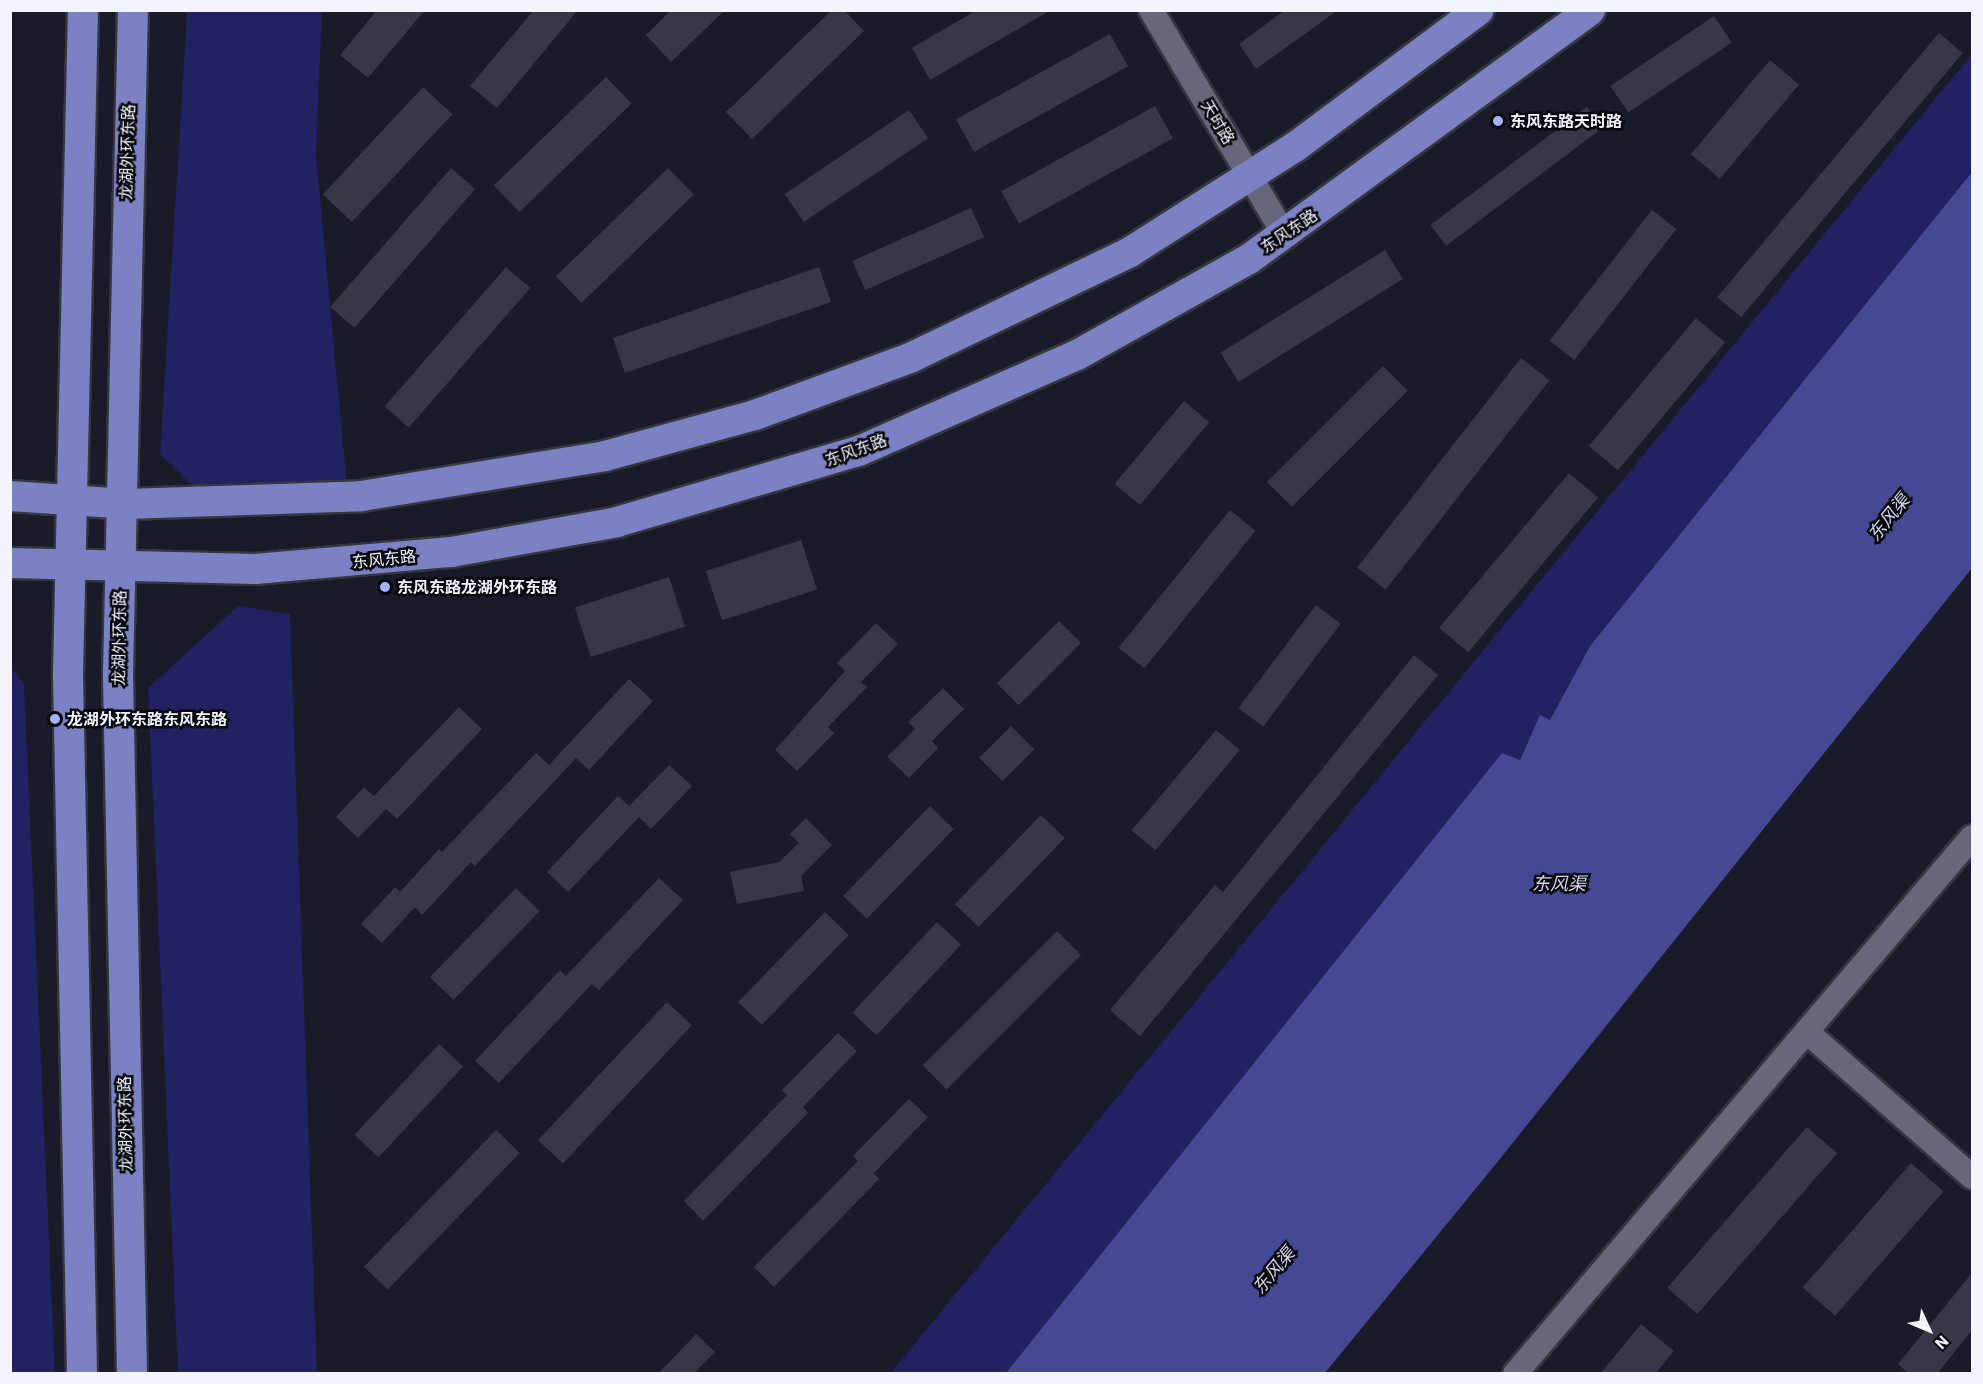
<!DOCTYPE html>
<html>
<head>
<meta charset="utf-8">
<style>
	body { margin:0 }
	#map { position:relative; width:1983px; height:1384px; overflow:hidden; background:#191b29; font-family:"IBM Plex Sans","Noto Sans SC",sans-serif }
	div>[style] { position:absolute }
	.green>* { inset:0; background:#222161 }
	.water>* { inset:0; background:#454993 }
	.building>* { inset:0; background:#363848; transform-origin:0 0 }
	.roads { filter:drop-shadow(2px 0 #343640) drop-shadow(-2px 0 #343640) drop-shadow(0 2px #343640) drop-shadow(0 -2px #343640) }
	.minor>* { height:24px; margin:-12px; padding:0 12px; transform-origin:12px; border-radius:12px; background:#666879 }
	.major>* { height:30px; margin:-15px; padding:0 15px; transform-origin:15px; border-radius:15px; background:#7b81c2 }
	.dots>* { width:16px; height:16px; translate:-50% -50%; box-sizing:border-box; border:3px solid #06070c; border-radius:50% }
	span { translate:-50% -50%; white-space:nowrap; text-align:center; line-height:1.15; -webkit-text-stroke:5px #06070c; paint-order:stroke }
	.poi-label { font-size:16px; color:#f2f4fe; font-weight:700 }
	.left { translate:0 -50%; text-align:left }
	.street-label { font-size:16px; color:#f2f4fe }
	.water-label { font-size:18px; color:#d4d7ed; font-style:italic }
	.frame { position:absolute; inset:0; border:12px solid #f2f4fe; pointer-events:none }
	.north { position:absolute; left:1899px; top:1300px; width:60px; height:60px; -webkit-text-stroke:4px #06070c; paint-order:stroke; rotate:134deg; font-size:16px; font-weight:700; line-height:24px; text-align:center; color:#f2f4fe }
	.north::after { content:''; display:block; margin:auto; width:21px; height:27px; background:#f2f4fe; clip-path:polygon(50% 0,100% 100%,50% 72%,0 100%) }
</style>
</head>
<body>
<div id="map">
	<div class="green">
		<i style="clip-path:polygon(187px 11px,322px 11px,316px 154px,347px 487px,194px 487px,160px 454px)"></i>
		<i style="clip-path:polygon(1972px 54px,1972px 172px,1590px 646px,1550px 720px,1540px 716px,1519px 761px,1502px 753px,1006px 1373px,890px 1374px)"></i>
		<i style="clip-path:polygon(238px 606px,290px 614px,317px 1373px,178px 1373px,148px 688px)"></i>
		<i style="clip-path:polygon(11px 668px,24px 684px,55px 1373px,11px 1373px)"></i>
	</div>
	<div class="water">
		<i style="clip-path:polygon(1972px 172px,1972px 568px,1495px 1165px,1325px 1373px,1006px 1373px,1502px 753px,1520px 760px,1540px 715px,1550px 720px,1590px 646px)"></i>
	</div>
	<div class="building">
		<i style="clip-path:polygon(377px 10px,425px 10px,368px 78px,340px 55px)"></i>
		<i style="clip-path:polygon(534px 10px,578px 10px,497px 108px,470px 86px)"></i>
		<i style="clip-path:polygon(671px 10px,725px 10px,671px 62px,646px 35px)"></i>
		<i style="clip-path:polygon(832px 10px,844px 10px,864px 31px,752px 139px,726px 112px)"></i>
		<i style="clip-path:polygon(977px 10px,1051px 10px,930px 80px,912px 48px)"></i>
		<i style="clip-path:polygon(1285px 10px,1338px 10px,1256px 69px,1239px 44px)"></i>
		<i style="left:1714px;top:16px;width:32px;height:125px;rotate:56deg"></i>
		<i style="left:1939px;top:33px;width:31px;height:345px;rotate:40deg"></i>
		<i style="left:1110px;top:34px;width:37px;height:176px;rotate:61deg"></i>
		<i style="left:1770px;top:60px;width:38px;height:123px;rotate:40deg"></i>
		<i style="left:606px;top:77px;width:37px;height:156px;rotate:46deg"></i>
		<i style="left:423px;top:87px;width:40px;height:147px;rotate:43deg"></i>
		<i style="left:1155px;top:106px;width:37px;height:176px;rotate:61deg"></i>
		<i style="left:1587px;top:107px;width:26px;height:196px;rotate:53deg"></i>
		<i style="left:909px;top:110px;width:34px;height:150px;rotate:56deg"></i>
		<i style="left:451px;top:168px;width:32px;height:184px;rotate:41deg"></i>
		<i style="left:668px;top:168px;width:37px;height:156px;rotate:46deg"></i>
		<i style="left:971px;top:208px;width:32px;height:130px;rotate:66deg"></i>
		<i style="left:1652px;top:210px;width:31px;height:166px;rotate:38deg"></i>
		<i style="left:1385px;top:250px;width:34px;height:194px;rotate:58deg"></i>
		<i style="left:506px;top:267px;width:32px;height:185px;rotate:41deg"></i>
		<i style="left:819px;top:267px;width:37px;height:218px;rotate:71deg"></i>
		<i style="left:1696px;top:318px;width:38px;height:167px;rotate:40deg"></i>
		<i style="left:1521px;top:358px;width:36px;height:266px;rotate:38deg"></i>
		<i style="left:1383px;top:366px;width:35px;height:164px;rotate:45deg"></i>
		<i style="left:1184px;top:401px;width:33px;height:108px;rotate:40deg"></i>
		<i style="left:1569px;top:473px;width:38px;height:202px;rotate:40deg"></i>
		<i style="left:1230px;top:510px;width:33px;height:177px;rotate:39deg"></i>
		<i style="left:801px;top:540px;width:52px;height:100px;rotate:72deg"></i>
		<i style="left:669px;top:577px;width:52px;height:99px;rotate:72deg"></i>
		<i style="left:1316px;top:605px;width:31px;height:129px;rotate:37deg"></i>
		<i style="left:1059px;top:621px;width:31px;height:88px;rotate:45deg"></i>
		<i style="clip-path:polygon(876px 623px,898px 644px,861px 682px,867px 687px,828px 727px,834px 733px,797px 771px,775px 750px,845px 671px,837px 663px)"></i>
		<i style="clip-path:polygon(1414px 655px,1438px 675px,1140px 1036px,1110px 1010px,1215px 885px,1223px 892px)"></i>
		<i style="clip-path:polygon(629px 679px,653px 701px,589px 770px,576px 758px,475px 866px,471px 862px,422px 915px,415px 907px,382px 943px,361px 924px,395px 887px,400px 892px,439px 849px,442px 852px,536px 753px,549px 765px)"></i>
		<i style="clip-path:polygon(943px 688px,964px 709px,932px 741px,938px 748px,909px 778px,887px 757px,915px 729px,908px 722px)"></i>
		<i style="clip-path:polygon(459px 707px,482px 729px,397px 819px,386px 809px,358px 838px,336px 817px,364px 787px,374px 796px)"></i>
		<i style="left:1011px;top:726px;width:33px;height:45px;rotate:45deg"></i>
		<i style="left:1216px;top:730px;width:31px;height:131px;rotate:40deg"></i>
		<i style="clip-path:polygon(669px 765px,692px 786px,651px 829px,639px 817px,568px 892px,547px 872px,618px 796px,629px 806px)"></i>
		<i style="left:930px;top:806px;width:33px;height:125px;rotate:44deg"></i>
		<i style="left:1041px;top:815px;width:33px;height:124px;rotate:44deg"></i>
		<i style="clip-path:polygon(806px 818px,832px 845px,801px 876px,804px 891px,737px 904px,730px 872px,779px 862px,799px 843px,790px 834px)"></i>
		<i style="clip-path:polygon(659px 878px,683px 900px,599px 990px,592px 984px,499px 1083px,475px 1061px,560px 970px,566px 976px)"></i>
		<i style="left:516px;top:888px;width:33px;height:124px;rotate:44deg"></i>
		<i style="left:825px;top:912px;width:33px;height:125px;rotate:44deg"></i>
		<i style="left:937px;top:922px;width:33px;height:124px;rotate:43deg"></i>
		<i style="left:1057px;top:931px;width:34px;height:190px;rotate:45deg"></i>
		<i style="left:667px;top:1002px;width:34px;height:189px;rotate:43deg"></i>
		<i style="clip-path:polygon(838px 1033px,857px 1051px,803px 1107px,808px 1113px,703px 1221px,684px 1201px,787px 1095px,782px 1090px)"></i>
		<i style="left:439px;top:1044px;width:33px;height:124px;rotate:43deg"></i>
		<i style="clip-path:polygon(909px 1099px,928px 1117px,874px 1173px,879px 1179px,774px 1287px,754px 1267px,858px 1161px,853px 1156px)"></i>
		<i style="left:1807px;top:1127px;width:40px;height:213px;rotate:41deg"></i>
		<i style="left:496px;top:1130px;width:33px;height:190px;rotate:44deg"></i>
		<i style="left:1911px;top:1163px;width:43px;height:165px;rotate:41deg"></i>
		<i style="clip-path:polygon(1972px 1273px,1972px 1330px,1937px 1374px,1909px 1374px,1898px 1364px)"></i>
		<i style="clip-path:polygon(1641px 1324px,1674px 1351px,1655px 1374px,1600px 1374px)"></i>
		<i style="clip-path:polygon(696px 1334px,715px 1352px,693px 1374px,658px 1374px)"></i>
	</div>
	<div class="roads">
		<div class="minor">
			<i style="left:1151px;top:10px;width:261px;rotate:59.3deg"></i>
			<i style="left:1807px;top:1032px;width:220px;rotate:41.3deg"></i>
			<i style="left:1515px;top:1374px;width:705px;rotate:-49.6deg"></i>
		</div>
		<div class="major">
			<i style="left:10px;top:496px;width:116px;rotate:3.9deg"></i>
			<i style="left:126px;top:504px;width:236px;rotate:-1.9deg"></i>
			<i style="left:362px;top:496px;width:246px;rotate:-9.3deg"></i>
			<i style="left:605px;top:456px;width:156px;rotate:-15.3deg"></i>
			<i style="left:755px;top:415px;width:165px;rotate:-20.2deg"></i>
			<i style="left:910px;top:358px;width:244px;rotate:-25.7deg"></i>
			<i style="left:1130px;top:252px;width:196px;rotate:-32.5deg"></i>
			<i style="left:1295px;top:147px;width:229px;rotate:-36.7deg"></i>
			<i style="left:10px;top:563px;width:245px;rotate:1.4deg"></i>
			<i style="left:255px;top:569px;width:197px;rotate:-5deg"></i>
			<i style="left:451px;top:552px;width:169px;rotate:-10.2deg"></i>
			<i style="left:617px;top:522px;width:252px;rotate:-16.4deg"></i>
			<i style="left:859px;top:451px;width:238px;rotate:-23.8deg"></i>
			<i style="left:1077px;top:355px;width:197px;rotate:-29.2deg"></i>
			<i style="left:1249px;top:259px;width:422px;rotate:-36.1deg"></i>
			<i style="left:82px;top:1374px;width:700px;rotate:-91.15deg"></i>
			<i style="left:68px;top:674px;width:664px;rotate:-88.71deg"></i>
			<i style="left:132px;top:1374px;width:700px;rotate:-91.15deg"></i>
			<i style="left:118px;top:674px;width:664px;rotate:-88.71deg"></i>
		</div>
	</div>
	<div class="dots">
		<i style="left:1498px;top:121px;background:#a7b1fc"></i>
		<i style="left:385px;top:587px;background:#a7b1fc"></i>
		<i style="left:55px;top:719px;background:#a7b1fc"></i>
	</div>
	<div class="poi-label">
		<span class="left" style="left:1510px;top:121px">东风东路天时路</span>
		<span class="left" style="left:397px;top:587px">东风东路龙湖外环东路</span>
		<span class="left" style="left:67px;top:719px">龙湖外环东路东风东路</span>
	</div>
	<div class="street-label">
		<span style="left:1218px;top:122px;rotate:59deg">天时路</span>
		<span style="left:127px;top:152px;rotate:-88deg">龙湖外环东路</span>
		<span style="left:1289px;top:231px;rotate:-34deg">东风东路</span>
		<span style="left:856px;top:450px;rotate:-20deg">东风东路</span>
		<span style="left:384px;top:559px;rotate:-6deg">东风东路</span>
		<span style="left:119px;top:638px;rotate:-89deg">龙湖外环东路</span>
		<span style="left:125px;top:1124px;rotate:-91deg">龙湖外环东路</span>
	</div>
	<div class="water-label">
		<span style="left:1889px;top:518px;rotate:-51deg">东风渠</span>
		<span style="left:1559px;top:884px">东风渠</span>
		<span style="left:1274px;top:1271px;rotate:-50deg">东风渠</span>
	</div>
	<div class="frame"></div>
	<div class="north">N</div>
</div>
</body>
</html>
